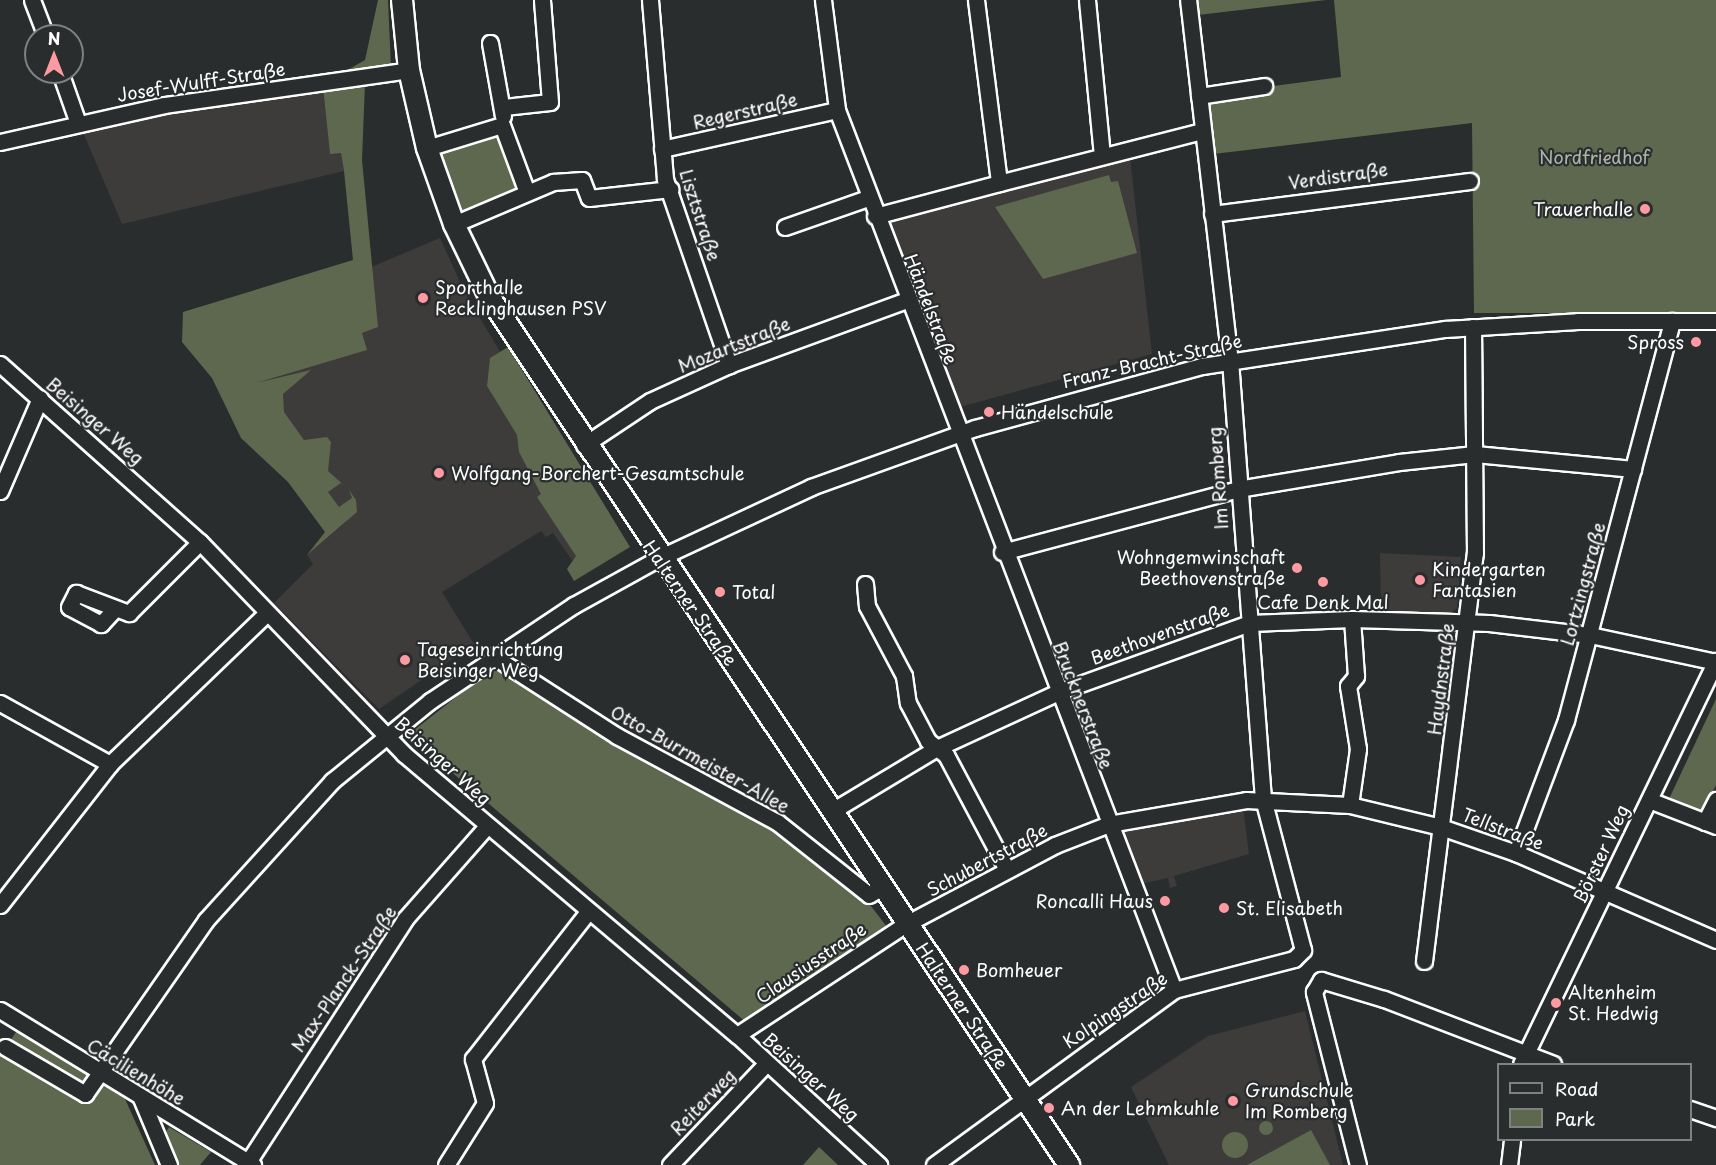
<!DOCTYPE html>
<html>
<head>
<meta charset="utf-8">
<style>
	body { margin:0 }
	#map { position:relative; width:1716px; height:1165px; overflow:hidden; background:#2a2d2e; font-family:"Playpen Sans",sans-serif }
	div>[style] { position:absolute }
	.built>* { inset:0; background:#3e3b3b }
	.green>* { inset:0; background:#5d684f }
	.round { border-radius:50% }
	.roads { filter:drop-shadow(2px 0 #fff) drop-shadow(-2px 0 #fff) drop-shadow(0 2px #fff) drop-shadow(0 -2px #fff) }
	.minor>* { height:15px; margin:-7.5px; padding:0 7.5px; transform-origin:7.5px; border-radius:7.5px; background:#2a2d2e }
	.major>* { height:20px; margin:-10px; padding:0 10px; transform-origin:10px; border-radius:10px; background:#2a2d2e }
	.dots>* { width:16px; height:16px; translate:-50% -50%; box-sizing:border-box; border:3px solid #2a2d2e; border-radius:50% }
	span { translate:-50% -50%; white-space:nowrap; text-align:center; line-height:1.15; -webkit-text-stroke:4.5px #2a2d2e; paint-order:stroke }
	.street-label { font-size:18px; color:#fff }
	.park-label { font-size:18px; color:#aeb4a7 }
	.poi-label { font-size:18px; color:#fff }
	.right { translate:-100% -50%; text-align:right }
	.left { translate:0 -50%; text-align:left }
	.legend { position:absolute; left:1497px; top:1063px; width:195px; height:78px; box-sizing:border-box; background:#2a2d2e; border:2px solid #7f8182; margin:0; padding:8px 10px; list-style:none; font-size:18px; color:#fff }
	.legend li { display:flex; align-items:center; gap:12px; height:30px }
	.legend b { width:30px; border:2px solid #7f8182 }
	.north { position:absolute; left:24px; top:24px; width:60px; height:60px; box-sizing:border-box; background:#2a2d2e; border:2px solid #7f8182; border-radius:50%; rotate:0deg; font-size:16px; font-weight:700; line-height:24px; text-align:center; color:#fff }
	.north::after { content:''; display:block; margin:auto; width:21px; height:27px; background:#ff9aa2; clip-path:polygon(50% 0,100% 100%,50% 72%,0 100%) }
</style>
</head>
<body>
<div id="map">
	<div class="built">
		<i style="clip-path:polygon(323px 87px,330px 153px,341px 152px,344px 171px,122px 224px,82px 130px,218px 100px)"></i>
		<i style="clip-path:polygon(1130px 158px,1152px 354px,960px 407px,886px 222px)"></i>
		<i style="clip-path:polygon(440px 238px,465px 293px,618px 549px,581px 573px,553px 533px,546px 537px,541px 531px,442px 592px,474px 644px,379px 709px,274px 603px,313px 564px,307px 555px,346px 522px,249px 386px,354px 265px,369px 268px)"></i>
		<i style="clip-path:polygon(1380px 553px,1461px 557px,1457px 608px,1449px 614px,1381px 610px)"></i>
		<i style="clip-path:polygon(1243px 807px,1249px 854px,1174px 876px,1177px 886px,1170px 888px,1168px 878px,1140px 884px,1121px 830px)"></i>
		<i style="clip-path:polygon(1305px 1011px,1343px 1165px,1169px 1165px,1131px 1087px,1208px 1036px)"></i>
	</div>
	<div class="green">
		<i style="clip-path:polygon(378px 0,388px 0,391px 68px,85px 114px,344px 72px,365px 60px)"></i>
		<i style="clip-path:polygon(1196px 0,1326px 0,1198px 15px)"></i>
		<i style="clip-path:polygon(1334px 0,1716px 0,1716px 313px,1474px 313px,1472px 123px,1205px 155px,1199px 96px,1341px 77px)"></i>
		<i style="clip-path:polygon(365px 83px,362px 160px,378px 327px,362px 333px,367px 350px,256px 383px,311px 370px,283px 394px,284px 412px,304px 440px,327px 437px,331px 442px,328px 471px,347px 488px,341px 483px,328px 492px,339px 507px,352px 498px,349px 490px,356px 500px,357px 512px,307px 555px,325px 532px,288px 482px,241px 438px,212px 378px,182px 342px,183px 312px,353px 260px,344px 171px,341px 153px,330px 154px,323px 87px)"></i>
		<i style="clip-path:polygon(498px 133px,519px 189px,461px 213px,454px 209px,439px 151px)"></i>
		<i style="clip-path:polygon(1109px 175px,1111px 182px,1118px 181px,1137px 253px,1043px 279px,995px 207px)"></i>
		<i style="clip-path:polygon(508px 347px,630px 547px,574px 581px,567px 569px,576px 556px,537px 497px,541px 494px,519px 452px,517px 435px,487px 386px,490px 358px)"></i>
		<i style="clip-path:polygon(498px 664px,770px 822px,861px 893px,887px 927px,747px 1023px,408px 735px)"></i>
		<i style="clip-path:polygon(1716px 699px,1716px 785px,1701px 814px,1668px 801px)"></i>
		<i style="clip-path:polygon(18px 1029px,125px 1099px,155px 1165px,0 1165px,0 1056px)"></i>
		<i class="round" style="left:1259px;top:1121px;width:14px;height:14px"></i>
		<i style="clip-path:polygon(169px 1127px,211px 1152px,200px 1165px,178px 1165px,163px 1137px)"></i>
		<i style="clip-path:polygon(1311px 1130px,1330px 1165px,1247px 1165px)"></i>
		<i class="round" style="left:1222px;top:1132px;width:26px;height:26px"></i>
		<i style="clip-path:polygon(819px 1147px,838px 1165px,803px 1165px)"></i>
	</div>
	<div class="roads">
		<div class="minor">
			<i style="left:32px;top:0;width:39px;rotate:69deg"></i>
			<i style="left:650px;top:0;width:180px;rotate:85.2deg"></i>
			<i style="left:665px;top:179px;width:197px;rotate:71deg"></i>
			<i style="left:823px;top:0;width:111px;rotate:82.7deg"></i>
			<i style="left:837px;top:110px;width:942px;rotate:69.05deg"></i>
			<i style="left:976px;top:0;width:184px;rotate:82.8deg"></i>
			<i style="left:999px;top:183px;width:210px;rotate:-14.4deg"></i>
			<i style="left:1087px;top:0;width:156px;rotate:84.5deg"></i>
			<i style="left:490px;top:43px;width:74px;rotate:79.9deg"></i>
			<i style="left:60px;top:72px;width:54px;rotate:70.6deg"></i>
			<i style="left:1199px;top:96px;width:66px;rotate:-8.7deg"></i>
			<i style="left:504px;top:107px;width:46px;rotate:-6.2deg"></i>
			<i style="left:550px;top:102px;width:102px;rotate:-94.5deg"></i>
			<i style="left:0;top:142px;width:168px;rotate:-12.7deg"></i>
			<i style="left:164px;top:105px;width:247px;rotate:-8.1deg"></i>
			<i style="left:427px;top:148px;width:78px;rotate:-17deg"></i>
			<i style="left:502px;top:125px;width:69px;rotate:69.7deg"></i>
			<i style="left:662px;top:149px;width:179px;rotate:-12.6deg"></i>
			<i style="left:1212px;top:214px;width:260px;rotate:-7.3deg"></i>
			<i style="left:875px;top:216px;width:128px;rotate:-14.9deg"></i>
			<i style="left:454px;top:224px;width:108px;rotate:-23deg"></i>
			<i style="left:553px;top:182px;width:29px;rotate:-4deg"></i>
			<i style="left:582px;top:180px;width:19px;rotate:69deg"></i>
			<i style="left:589px;top:198px;width:82px;rotate:-6.3deg"></i>
			<i style="left:785px;top:227px;width:88px;rotate:-19.3deg"></i>
			<i style="left:0;top:364px;width:268px;rotate:41.7deg"></i>
			<i style="left:200px;top:542px;width:294px;rotate:46.1deg"></i>
			<i style="left:404px;top:754px;width:436px;rotate:40.2deg"></i>
			<i style="left:737px;top:1035px;width:193px;rotate:42.5deg"></i>
			<i style="left:584px;top:445px;width:79px;rotate:-33.7deg"></i>
			<i style="left:650px;top:401px;width:87px;rotate:-24.5deg"></i>
			<i style="left:729px;top:365px;width:189px;rotate:-20.1deg"></i>
			<i style="left:0;top:491px;width:101px;rotate:-66.7deg"></i>
			<i style="left:1002px;top:552px;width:244px;rotate:-14.9deg"></i>
			<i style="left:1238px;top:489px;width:163px;rotate:-9.5deg"></i>
			<i style="left:1399px;top:462px;width:76px;rotate:-6deg"></i>
			<i style="left:1475px;top:454px;width:159px;rotate:5.4deg"></i>
			<i style="left:865px;top:584px;width:22px;rotate:85deg"></i>
			<i style="left:867px;top:606px;width:79px;rotate:62.1deg"></i>
			<i style="left:904px;top:676px;width:27px;rotate:82deg"></i>
			<i style="left:908px;top:703px;width:43px;rotate:62.2deg"></i>
			<i style="left:928px;top:741px;width:23px;rotate:38deg"></i>
			<i style="left:946px;top:755px;width:128px;rotate:62deg"></i>
			<i style="left:113px;top:611px;width:18px;rotate:133deg"></i>
			<i style="left:101px;top:624px;width:36px;rotate:-152deg"></i>
			<i style="left:69px;top:607px;width:16px;rotate:-63deg"></i>
			<i style="left:76px;top:593px;width:57px;rotate:20.7deg"></i>
			<i style="left:129px;top:613px;width:100px;rotate:-45deg"></i>
			<i style="left:493px;top:656px;width:148px;rotate:32.8deg"></i>
			<i style="left:617px;top:736px;width:182px;rotate:28.3deg"></i>
			<i style="left:777px;top:822px;width:117px;rotate:38.4deg"></i>
			<i style="left:869px;top:895px;width:15px;rotate:-32deg"></i>
			<i style="left:0;top:703px;width:126px;rotate:29deg"></i>
			<i style="left:1649px;top:800px;width:72px;rotate:21.2deg"></i>
			<i style="left:1350px;top:805px;width:57px;rotate:-81.9deg"></i>
			<i style="left:1358px;top:749px;width:64px;rotate:-99deg"></i>
			<i style="left:1348px;top:686px;width:13px;rotate:-51deg"></i>
			<i style="left:1356px;top:676px;width:57px;rotate:-94deg"></i>
			<i style="left:832px;top:811px;width:122px;rotate:-31deg"></i>
			<i style="left:937px;top:748px;width:133px;rotate:-24.8deg"></i>
			<i style="left:1058px;top:692px;width:204px;rotate:-19.8deg"></i>
			<i style="left:1250px;top:623px;width:102px;rotate:-2.2deg"></i>
			<i style="left:1352px;top:619px;width:137px;rotate:1.7deg"></i>
			<i style="left:1489px;top:623px;width:102px;rotate:6.8deg"></i>
			<i style="left:1590px;top:635px;width:129px;rotate:12.1deg"></i>
			<i style="left:1705px;top:822px;width:25px;rotate:-63deg"></i>
			<i style="left:1516px;top:853px;width:142px;rotate:-69.4deg"></i>
			<i style="left:1566px;top:720px;width:413px;rotate:-75.1deg"></i>
			<i style="left:0;top:905px;width:179px;rotate:-52deg"></i>
			<i style="left:110px;top:764px;width:216px;rotate:-43.9deg"></i>
			<i style="left:1424px;top:961px;width:411px;rotate:-82.9deg"></i>
			<i style="left:1475px;top:553px;width:226px;rotate:-90.5deg"></i>
			<i style="left:0;top:1010px;width:297px;rotate:31.5deg"></i>
			<i style="left:737px;top:1035px;width:202px;rotate:-33.3deg"></i>
			<i style="left:906px;top:924px;width:169px;rotate:-27.9deg"></i>
			<i style="left:1055px;top:845px;width:58px;rotate:-21.3deg"></i>
			<i style="left:1109px;top:824px;width:139px;rotate:-9.9deg"></i>
			<i style="left:1246px;top:800px;width:104px;rotate:2.8deg"></i>
			<i style="left:1350px;top:805px;width:94px;rotate:13.6deg"></i>
			<i style="left:1441px;top:827px;width:79px;rotate:19.1deg"></i>
			<i style="left:1516px;top:853px;width:218px;rotate:23.5deg"></i>
			<i style="left:5px;top:1047px;width:93px;rotate:30.4deg"></i>
			<i style="left:85px;top:1094px;width:212px;rotate:-55.2deg"></i>
			<i style="left:206px;top:920px;width:188px;rotate:-47.8deg"></i>
			<i style="left:332px;top:781px;width:127px;rotate:-39.2deg"></i>
			<i style="left:430px;top:701px;width:173px;rotate:-33.7deg"></i>
			<i style="left:574px;top:605px;width:97px;rotate:-28.9deg"></i>
			<i style="left:659px;top:558px;width:168px;rotate:-25deg"></i>
			<i style="left:811px;top:487px;width:174px;rotate:-19.8deg"></i>
			<i style="left:975px;top:428px;width:235px;rotate:-15.3deg"></i>
			<i style="left:1202px;top:366px;width:246px;rotate:-8.7deg"></i>
			<i style="left:1445px;top:329px;width:133px;rotate:-3.4deg"></i>
			<i style="left:1578px;top:321px;width:138px"></i>
			<i style="left:1521px;top:1064px;width:448px;rotate:-64.2deg"></i>
			<i style="left:141px;top:1098px;width:73px;rotate:67.3deg"></i>
			<i style="left:1690px;top:1109px;width:28px;rotate:19deg"></i>
			<i style="left:248px;top:1162px;width:289px;rotate:-57.1deg"></i>
			<i style="left:405px;top:919px;width:123px;rotate:-48.6deg"></i>
			<i style="left:446px;top:1165px;width:73px;rotate:-57.8deg"></i>
			<i style="left:485px;top:1103px;width:46px;rotate:-105.3deg"></i>
			<i style="left:473px;top:1059px;width:187px;rotate:-52deg"></i>
			<i style="left:670px;top:1165px;width:138px;rotate:-46.5deg"></i>
			<i style="left:934px;top:1165px;width:297px;rotate:-36.1deg"></i>
			<i style="left:1174px;top:990px;width:124px;rotate:-14.5deg"></i>
			<i style="left:1294px;top:959px;width:13px;rotate:-45deg"></i>
			<i style="left:1303px;top:950px;width:156px;rotate:-104.8deg"></i>
			<i style="left:1263px;top:799px;width:438px;rotate:-94.3deg"></i>
			<i style="left:1230px;top:362px;width:364px;rotate:-96.6deg"></i>
			<i style="left:1358px;top:1165px;width:179px;rotate:-104.3deg"></i>
			<i style="left:1314px;top:992px;width:14px;rotate:-60deg"></i>
			<i style="left:1321px;top:980px;width:66px;rotate:16.8deg"></i>
			<i style="left:1384px;top:999px;width:181px;rotate:21deg"></i>
			<i style="left:1509px;top:1165px;width:25px;rotate:-83deg"></i>
		</div>
		<div class="major">
			<i style="left:402px;top:0;width:70px;rotate:84.3deg"></i>
			<i style="left:409px;top:70px;width:80px;rotate:77deg"></i>
			<i style="left:427px;top:148px;width:81px;rotate:70.4deg"></i>
			<i style="left:454px;top:224px;width:82px;rotate:64.1deg"></i>
			<i style="left:490px;top:298px;width:1043px;rotate:56.26deg"></i>
		</div>
	</div>
	<div class="dots">
		<i style="left:1645px;top:209px;background:#ff9aa2"></i>
		<i style="left:423px;top:298px;background:#ff9aa2"></i>
		<i style="left:1696px;top:342px;background:#ff9aa2"></i>
		<i style="left:989px;top:412px;background:#ff9aa2"></i>
		<i style="left:439px;top:473px;background:#ff9aa2"></i>
		<i style="left:1297px;top:568px;background:#ff9aa2"></i>
		<i style="left:1420px;top:580px;background:#ff9aa2"></i>
		<i style="left:1323px;top:582px;background:#ff9aa2"></i>
		<i style="left:720px;top:592px;background:#ff9aa2"></i>
		<i style="left:405px;top:660px;background:#ff9aa2"></i>
		<i style="left:1165px;top:901px;background:#ff9aa2"></i>
		<i style="left:1224px;top:908px;background:#ff9aa2"></i>
		<i style="left:964px;top:970px;background:#ff9aa2"></i>
		<i style="left:1556px;top:1003px;background:#ff9aa2"></i>
		<i style="left:1233px;top:1101px;background:#ff9aa2"></i>
		<i style="left:1049px;top:1108px;background:#ff9aa2"></i>
	</div>
	<div class="street-label">
		<span style="left:201px;top:82px;rotate:-9deg">Josef-Wulff-Straße</span>
		<span style="left:745px;top:111px;rotate:-13deg">Regerstraße</span>
		<span style="left:1338px;top:176px;rotate:-8deg">Verdistraße</span>
		<span style="left:700px;top:215px;rotate:72deg">Lisztstraße</span>
		<span style="left:931px;top:309px;rotate:69deg">Händelstraße</span>
		<span style="left:734px;top:345px;rotate:-22deg">Mozartstraße</span>
		<span style="left:1152px;top:361px;rotate:-13deg">Franz-Bracht-Straße</span>
		<span style="left:95px;top:421px;rotate:41deg">Beisinger Weg</span>
		<span style="left:1218px;top:478px;rotate:-94deg">Im Romberg</span>
		<span style="left:1583px;top:584px;rotate:-75deg">Lortzingstraße</span>
		<span style="left:690px;top:603px;rotate:55deg">Halterner Straße</span>
		<span style="left:1160px;top:634px;rotate:-20deg">Beethovenstraße</span>
		<span style="left:1441px;top:679px;rotate:-83deg">Haydnstraße</span>
		<span style="left:1083px;top:705px;rotate:69deg">Brucknerstraße</span>
		<span style="left:700px;top:759px;rotate:29deg">Otto-Burrmeister-Allee</span>
		<span style="left:443px;top:761px;rotate:42deg">Beisinger Weg</span>
		<span style="left:1503px;top:829px;rotate:21deg">Tellstraße</span>
		<span style="left:1601px;top:854px;rotate:-65deg">Börster Weg</span>
		<span style="left:987px;top:860px;rotate:-28deg">Schubertstraße</span>
		<span style="left:811px;top:963px;rotate:-34deg">Clausiusstraße</span>
		<span style="left:344px;top:979px;rotate:-56deg">Max-Planck-Straße</span>
		<span style="left:962px;top:1006px;rotate:56deg">Halterner Straße</span>
		<span style="left:1115px;top:1010px;rotate:-34deg">Kolpingstraße</span>
		<span style="left:136px;top:1072px;rotate:31deg">Cäcilienhöhe</span>
		<span style="left:811px;top:1077px;rotate:42deg">Beisinger Weg</span>
		<span style="left:703px;top:1102px;rotate:-46deg">Reiterweg</span>
	</div>
	<div class="park-label">
		<span style="left:1594px;top:157px">Nordfriedhof</span>
	</div>
	<div class="poi-label">
		<span class="right" style="left:1633px;top:209px">Trauerhalle</span>
		<span class="left" style="left:435px;top:298px">Sporthalle<br>Recklinghausen PSV</span>
		<span class="right" style="left:1684px;top:342px">Spross</span>
		<span class="left" style="left:1001px;top:412px">Händelschule</span>
		<span class="left" style="left:451px;top:473px">Wolfgang-Borchert-Gesamtschule</span>
		<span class="right" style="left:1285px;top:568px">Wohngemwinschaft<br>Beethovenstraße</span>
		<span class="left" style="left:1432px;top:580px">Kindergarten<br>Fantasien</span>
		<span class="left" style="left:732px;top:592px">Total</span>
		<span style="left:1323px;top:602px">Cafe Denk Mal</span>
		<span class="left" style="left:417px;top:660px">Tageseinrichtung<br>Beisinger Weg</span>
		<span class="right" style="left:1153px;top:901px">Roncalli Haus</span>
		<span class="left" style="left:1236px;top:908px">St. Elisabeth</span>
		<span class="left" style="left:976px;top:970px">Bomheuer</span>
		<span class="left" style="left:1568px;top:1003px">Altenheim<br>St. Hedwig</span>
		<span class="left" style="left:1245px;top:1101px">Grundschule<br>Im Romberg</span>
		<span class="left" style="left:1061px;top:1108px">An der Lehmkuhle</span>
	</div>
	<ul class="legend">
	<li><b style="height:8px;background:#2a2d2e"></b>Road</li>
	<li><b style="height:16px;background:#5d684f"></b>Park</li>
	</ul>
	<div class="north">N</div>
</div>
</body>
</html>
